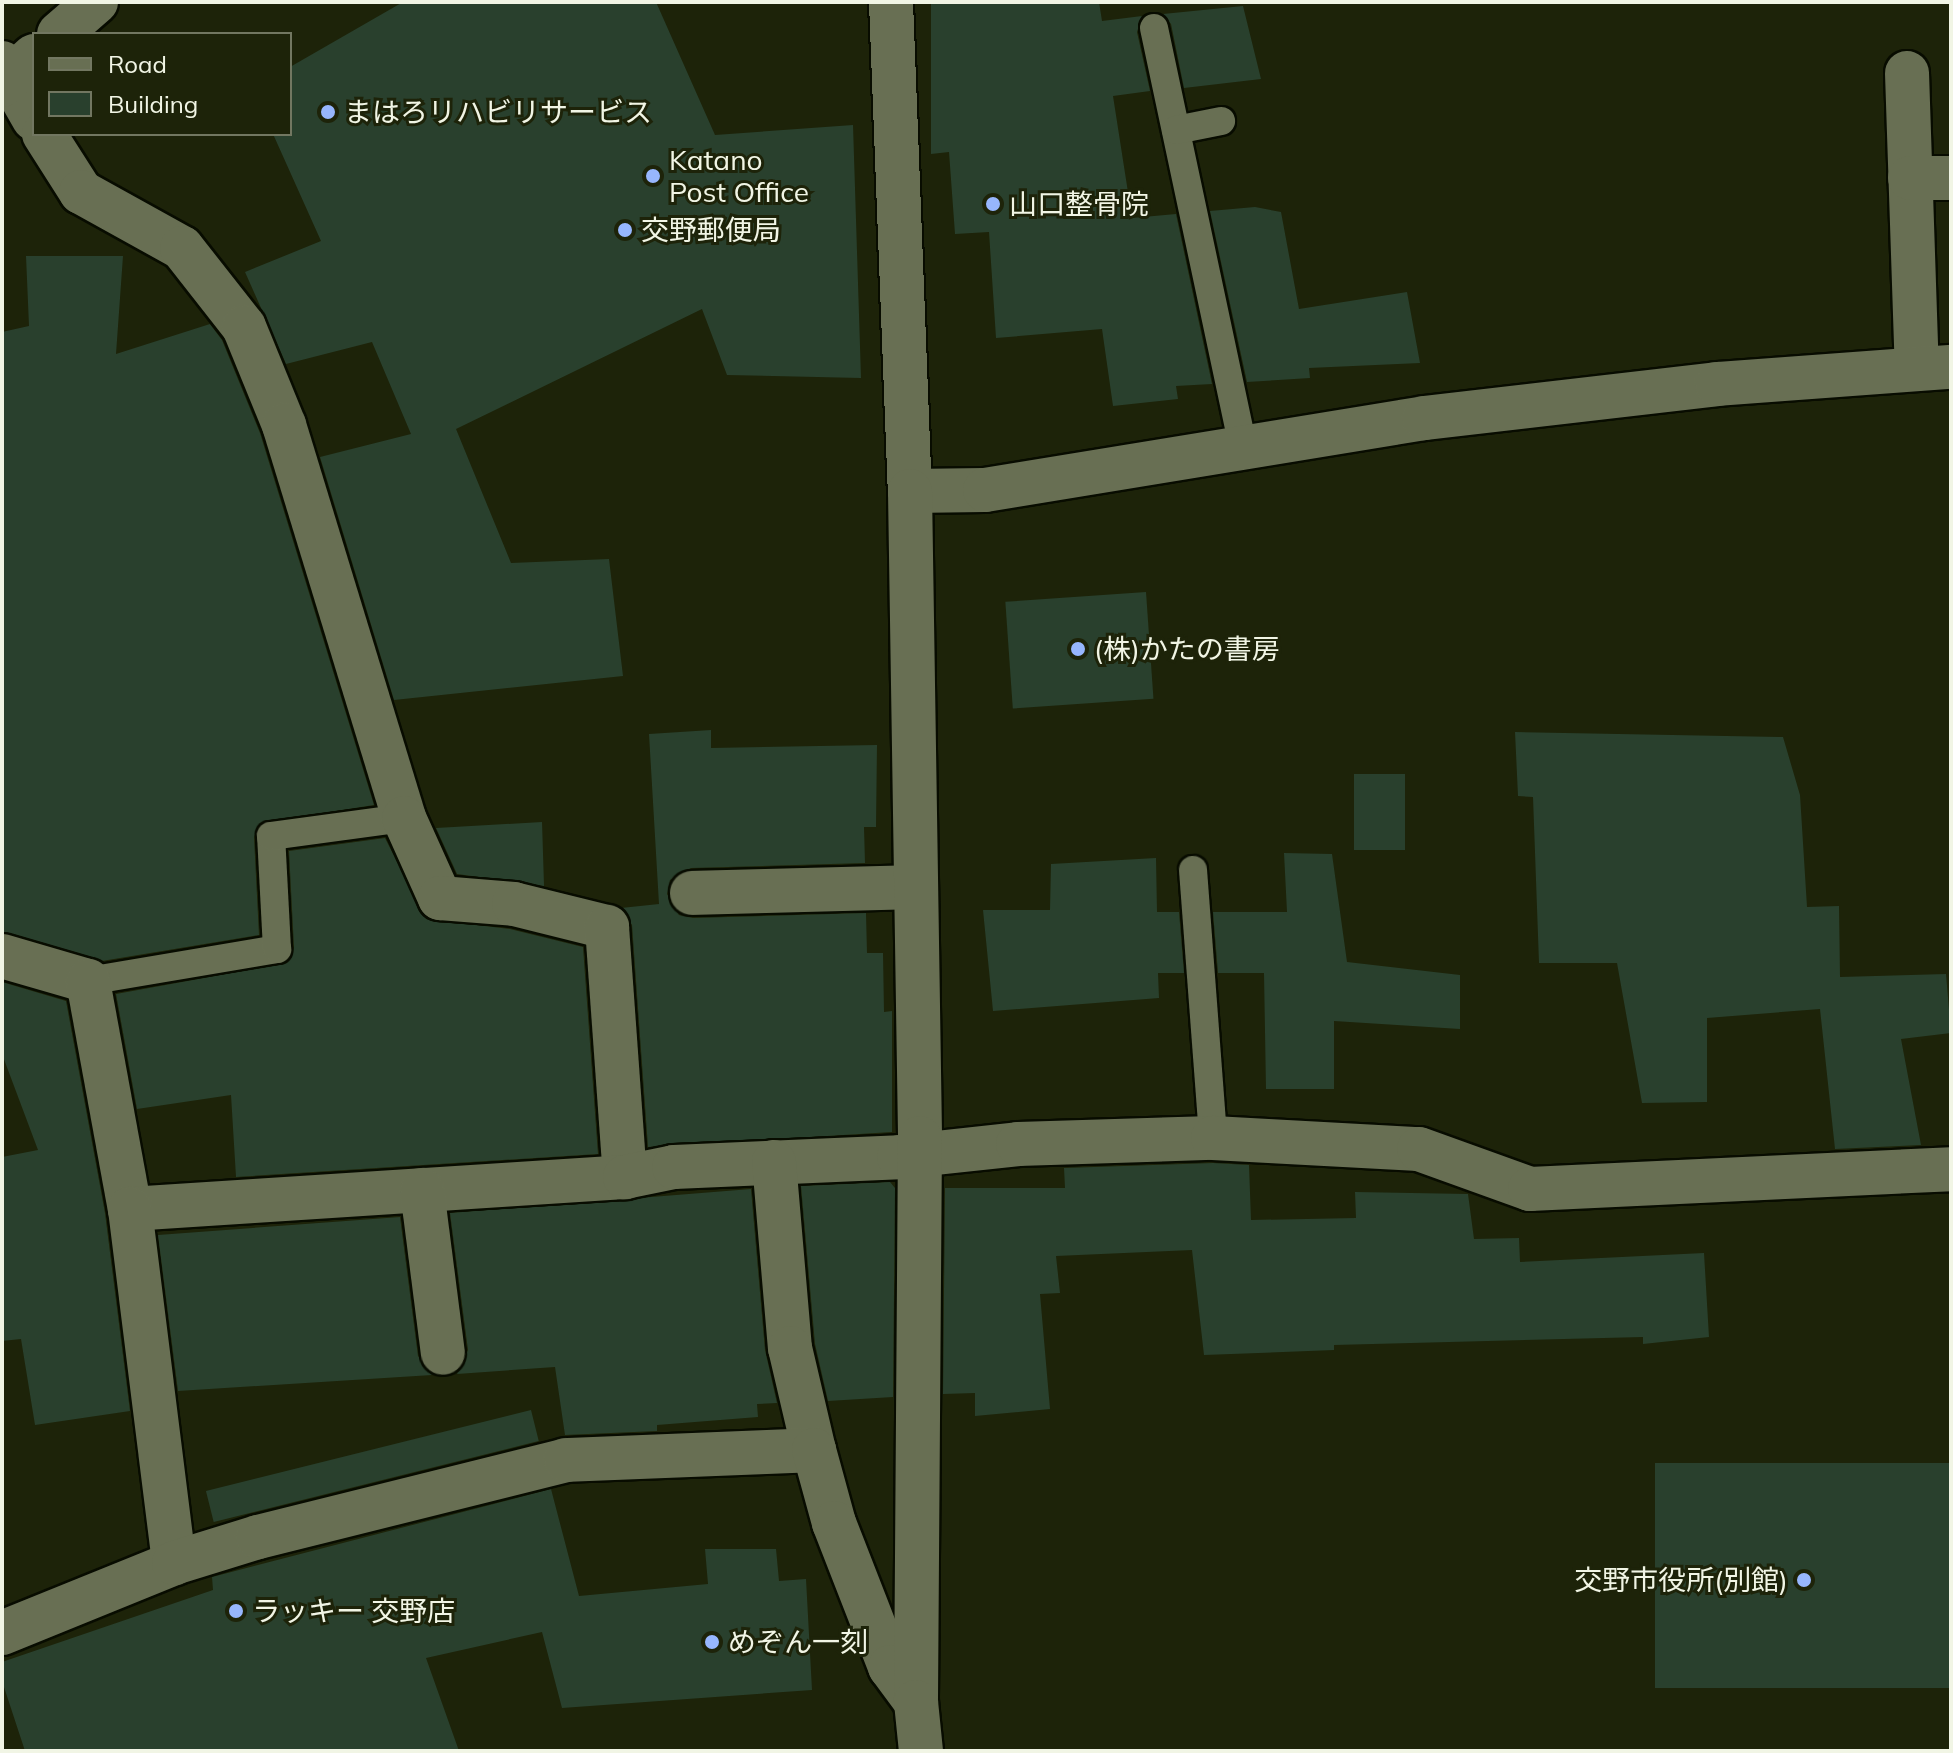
<!DOCTYPE html>
<html>
<head>
<meta charset="utf-8">
<style>
	body { margin:0 }
	#map { position:relative; width:1953px; height:1753px; overflow:hidden; background:#1d2309; font-family:Mulish,"Noto Sans JP",sans-serif }
	div>[style] { position:absolute }
	.building>* { inset:0; background:#29402d; transform-origin:0 0 }
	.roads { filter:drop-shadow(2px 0 #080c00) drop-shadow(-2px 0 #080c00) drop-shadow(0 2px #080c00) drop-shadow(0 -2px #080c00) }
	.service>* { height:28px; margin:-14px; padding:0 14px; transform-origin:14px; border-radius:14px; background:#686f53 }
	.minor>* { height:44px; margin:-22px; padding:0 22px; transform-origin:22px; border-radius:22px; background:#686f53 }
	.tertiary>* { height:44px; margin:-22px; padding:0 22px; transform-origin:22px; border-radius:22px; background:#686f53 }
	.dots>* { width:22px; height:22px; translate:-50% -50%; box-sizing:border-box; border:4px solid #1d2309; border-radius:50% }
	span { translate:-50% -50%; white-space:nowrap; text-align:center; line-height:1.15; -webkit-text-stroke:6px #1d2309; paint-order:stroke }
	.poi-label { font-size:28px; color:#f1f5e5 }
	.left { translate:0 -50%; text-align:left }
	.right { translate:-100% -50%; text-align:right }
	.frame { position:absolute; inset:0; border:4px solid #f1f5e5; pointer-events:none }
	.legend { position:absolute; left:32px; top:32px; width:260px; height:104px; box-sizing:border-box; background:#1d2309; border:2px solid #727761; margin:0; padding:10px 14px; list-style:none; font-size:24px; color:#f1f5e5 }
	.legend li { display:flex; align-items:center; gap:16px; height:40px }
	.legend b { width:40px; border:2px solid #727761 }
</style>
</head>
<body>
<div id="map">
	<div class="building">
		<i style="clip-path:polygon(403px 2px,656px 2px,715px 135px,853px 125px,861px 378px,727px 375px,702px 309px,456px 429px,511px 563px,609px 559px,623px 676px,394px 700px,320px 457px,411px 434px,372px 342px,286px 364px,245px 272px,321px 241px,273px 134px,290px 134px,290px 67px)"></i>
		<i style="clip-path:polygon(931px 2px,1099px 2px,1102px 21px,1142px 16px,1137px 32px,1150px 91px,1113px 96px,1132px 218px,1176px 214px,1212px 384px,1176px 386px,1178px 399px,1113px 406px,1102px 329px,996px 338px,989px 232px,955px 234px,949px 152px,931px 154px)"></i>
		<i style="clip-path:polygon(1243px 6px,1261px 79px,1184px 88px,1171px 24px,1163px 14px)"></i>
		<i style="clip-path:polygon(1255px 207px,1281px 212px,1299px 309px,1407px 292px,1420px 363px,1309px 368px,1310px 378px,1247px 382px,1210px 211px)"></i>
		<i style="clip-path:polygon(26px 256px,123px 256px,116px 354px,210px 324px,222px 340px,260px 433px,374px 805px,260px 823px,254px 837px,259px 935px,102px 961px,2px 932px,2px 332px,29px 326px)"></i>
		<i style="left:1146px;top:592px;width:107px;height:141px;rotate:86deg"></i>
		<i style="clip-path:polygon(711px 730px,711px 748px,877px 745px,876px 827px,864px 827px,865px 863px,691px 868px,670px 880px,667px 894px,679px 915px,693px 918px,866px 913px,867px 953px,883px 953px,884px 1012px,892px 1011px,892px 1132px,648px 1147px,632px 925px,621px 908px,659px 904px,649px 734px)"></i>
		<i style="clip-path:polygon(1515px 732px,1783px 737px,1800px 795px,1807px 907px,1839px 906px,1840px 977px,1946px 974px,1951px 1033px,1901px 1039px,1921px 1145px,1835px 1149px,1820px 1009px,1707px 1018px,1707px 1102px,1642px 1103px,1617px 963px,1539px 963px,1533px 797px,1518px 796px)"></i>
		<i style="left:1354px;top:774px;width:51px;height:76px"></i>
		<i style="clip-path:polygon(542px 822px,544px 886px,457px 874px,436px 828px)"></i>
		<i style="clip-path:polygon(385px 838px,426px 919px,510px 929px,583px 947px,598px 1154px,236px 1177px,231px 1095px,137px 1109px,116px 994px,287px 963px,294px 948px,289px 851px)"></i>
		<i style="clip-path:polygon(1284px 853px,1332px 854px,1347px 962px,1460px 975px,1460px 1029px,1334px 1021px,1334px 1089px,1266px 1089px,1264px 973px,1218px 973px,1213px 912px,1287px 912px)"></i>
		<i style="clip-path:polygon(1156px 858px,1157px 912px,1179px 912px,1184px 973px,1158px 973px,1159px 998px,993px 1011px,983px 910px,1050px 910px,1051px 864px)"></i>
		<i style="clip-path:polygon(2px 982px,66px 1001px,105px 1213px,130px 1411px,35px 1425px,21px 1339px,2px 1341px,2px 1157px,38px 1150px,2px 1054px)"></i>
		<i style="clip-path:polygon(1213px 1163px,1249px 1165px,1251px 1220px,1356px 1218px,1355px 1192px,1468px 1194px,1474px 1239px,1519px 1238px,1520px 1262px,1704px 1253px,1709px 1337px,1643px 1344px,1643px 1337px,1334px 1345px,1334px 1350px,1204px 1355px,1192px 1250px,1056px 1256px,1060px 1293px,1040px 1294px,1050px 1409px,975px 1416px,975px 1393px,943px 1394px,945px 1188px,1065px 1188px,1064px 1168px)"></i>
		<i style="clip-path:polygon(890px 1182px,895px 1188px,893px 1397px,828px 1401px,815px 1344px,801px 1186px)"></i>
		<i style="clip-path:polygon(751px 1189px,765px 1350px,777px 1403px,757px 1404px,758px 1417px,657px 1425px,657px 1431px,565px 1435px,555px 1367px,457px 1374px,468px 1350px,450px 1213px)"></i>
		<i style="clip-path:polygon(400px 1217px,418px 1356px,432px 1375px,178px 1391px,158px 1235px)"></i>
		<i style="left:531px;top:1410px;width:32px;height:335px;rotate:76deg"></i>
		<i style="left:1951px;top:1463px;width:225px;height:296px;rotate:90deg"></i>
		<i style="clip-path:polygon(551px 1489px,579px 1596px,708px 1584px,705px 1549px,776px 1549px,779px 1581px,806px 1579px,812px 1690px,562px 1708px,542px 1632px,426px 1658px,459px 1751px,25px 1751px,2px 1681px,2px 1662px,213px 1590px,212px 1577px)"></i>
	</div>
	<div class="roads">
		<div class="service">
			<i style="left:1154px;top:28px;width:428px;rotate:78deg"></i>
			<i style="left:1176px;top:130px;width:46px;rotate:-11.3deg"></i>
			<i style="left:1193px;top:870px;width:269px;rotate:85.7deg"></i>
			<i style="left:88px;top:981px;width:192px;rotate:-9.6deg"></i>
			<i style="left:277px;top:949px;width:113px;rotate:-93deg"></i>
			<i style="left:271px;top:836px;width:134px;rotate:-7.7deg"></i>
		</div>
		<div class="minor">
			<i style="left:2px;top:63px;width:64px;rotate:60.3deg"></i>
			<i style="left:1907px;top:73px;width:296px;rotate:88.1deg"></i>
			<i style="left:44px;top:134px;width:69px;rotate:57.5deg"></i>
			<i style="left:81px;top:192px;width:115px;rotate:29deg"></i>
			<i style="left:182px;top:248px;width:100px;rotate:51.9deg"></i>
			<i style="left:244px;top:327px;width:106px;rotate:67.8deg"></i>
			<i style="left:284px;top:425px;width:411px;rotate:73deg"></i>
			<i style="left:404px;top:818px;width:88px;rotate:65.8deg"></i>
			<i style="left:440px;top:898px;width:74px;rotate:4.6deg"></i>
			<i style="left:514px;top:904px;width:96px;rotate:13.9deg"></i>
			<i style="left:607px;top:927px;width:251px;rotate:85.9deg"></i>
			<i style="left:1910px;top:178px;width:41px"></i>
			<i style="left:910px;top:491px;width:75px;rotate:-0.8deg"></i>
			<i style="left:985px;top:490px;width:445px;rotate:-9.3deg"></i>
			<i style="left:1424px;top:418px;width:295px;rotate:-6.6deg"></i>
			<i style="left:1717px;top:384px;width:235px;rotate:-4.2deg"></i>
			<i style="left:692px;top:893px;width:224px;rotate:-1.5deg"></i>
			<i style="left:2px;top:956px;width:90px;rotate:16.2deg"></i>
			<i style="left:88px;top:981px;width:232px;rotate:79.6deg"></i>
			<i style="left:130px;top:1209px;width:496px;rotate:-3.7deg"></i>
			<i style="left:625px;top:1177px;width:50px;rotate:-11.5deg"></i>
			<i style="left:674px;top:1167px;width:225px;rotate:-2.5deg"></i>
			<i style="left:899px;top:1157px;width:120px;rotate:-6.2deg"></i>
			<i style="left:1018px;top:1144px;width:195px;rotate:-1.8deg"></i>
			<i style="left:1213px;top:1138px;width:206px;rotate:3.1deg"></i>
			<i style="left:1419px;top:1149px;width:118px;rotate:19.8deg"></i>
			<i style="left:1530px;top:1189px;width:421px;rotate:-2.7deg"></i>
			<i style="left:774px;top:1162px;width:187px;rotate:85.1deg"></i>
			<i style="left:790px;top:1348px;width:105px;rotate:76.8deg"></i>
			<i style="left:422px;top:1190px;width:164px;rotate:82.7deg"></i>
			<i style="left:130px;top:1209px;width:357px;rotate:82.9deg"></i>
			<i style="left:2px;top:1633px;width:186px;rotate:-22.1deg"></i>
			<i style="left:174px;top:1563px;width:88px;rotate:-17.2deg"></i>
			<i style="left:258px;top:1537px;width:317px;rotate:-14deg"></i>
			<i style="left:566px;top:1460px;width:248px;rotate:-2.3deg"></i>
			<i style="left:814px;top:1450px;width:76px;rotate:74.7deg"></i>
			<i style="left:834px;top:1523px;width:155px;rotate:68.7deg"></i>
			<i style="left:890px;top:1667px;width:44px;rotate:53.4deg"></i>
		</div>
		<div class="tertiary">
			<i style="left:891px;top:2px;width:489px;rotate:87.8deg"></i>
			<i style="left:910px;top:491px;width:647px;rotate:89.11deg"></i>
			<i style="left:920px;top:1138px;width:564px;rotate:90.41deg"></i>
			<i style="left:916px;top:1702px;width:49px;rotate:84.2deg"></i>
			<i style="left:59px;top:34px;width:49px;rotate:-40.9deg"></i>
			<i style="left:2px;top:85px;width:43px;rotate:-42.2deg"></i>
		</div>
	</div>
	<div class="dots">
		<i style="left:328px;top:112px;background:#97b6fd"></i>
		<i style="left:653px;top:176px;background:#97b6fd"></i>
		<i style="left:993px;top:204px;background:#97b6fd"></i>
		<i style="left:625px;top:230px;background:#97b6fd"></i>
		<i style="left:1078px;top:649px;background:#97b6fd"></i>
		<i style="left:1804px;top:1580px;background:#97b6fd"></i>
		<i style="left:236px;top:1611px;background:#97b6fd"></i>
		<i style="left:712px;top:1642px;background:#97b6fd"></i>
	</div>
	<div class="poi-label">
		<span class="left" style="left:344px;top:112px">まはろリハビリサービス</span>
		<span class="left" style="left:669px;top:176px">Katano<br>Post Office</span>
		<span class="left" style="left:1009px;top:204px">山口整骨院</span>
		<span class="left" style="left:641px;top:230px">交野郵便局</span>
		<span class="left" style="left:1094px;top:649px">(株)かたの書房</span>
		<span class="right" style="left:1788px;top:1580px">交野市役所(別館)</span>
		<span class="left" style="left:252px;top:1611px">ラッキー 交野店</span>
		<span class="left" style="left:728px;top:1642px">めぞん一刻</span>
	</div>
	<div class="frame"></div>
	<ul class="legend">
	<li><b style="height:10px;background:#686f53"></b>Road</li>
	<li><b style="height:22px;background:#29402d"></b>Building</li>
	</ul>
</div>
</body>
</html>
